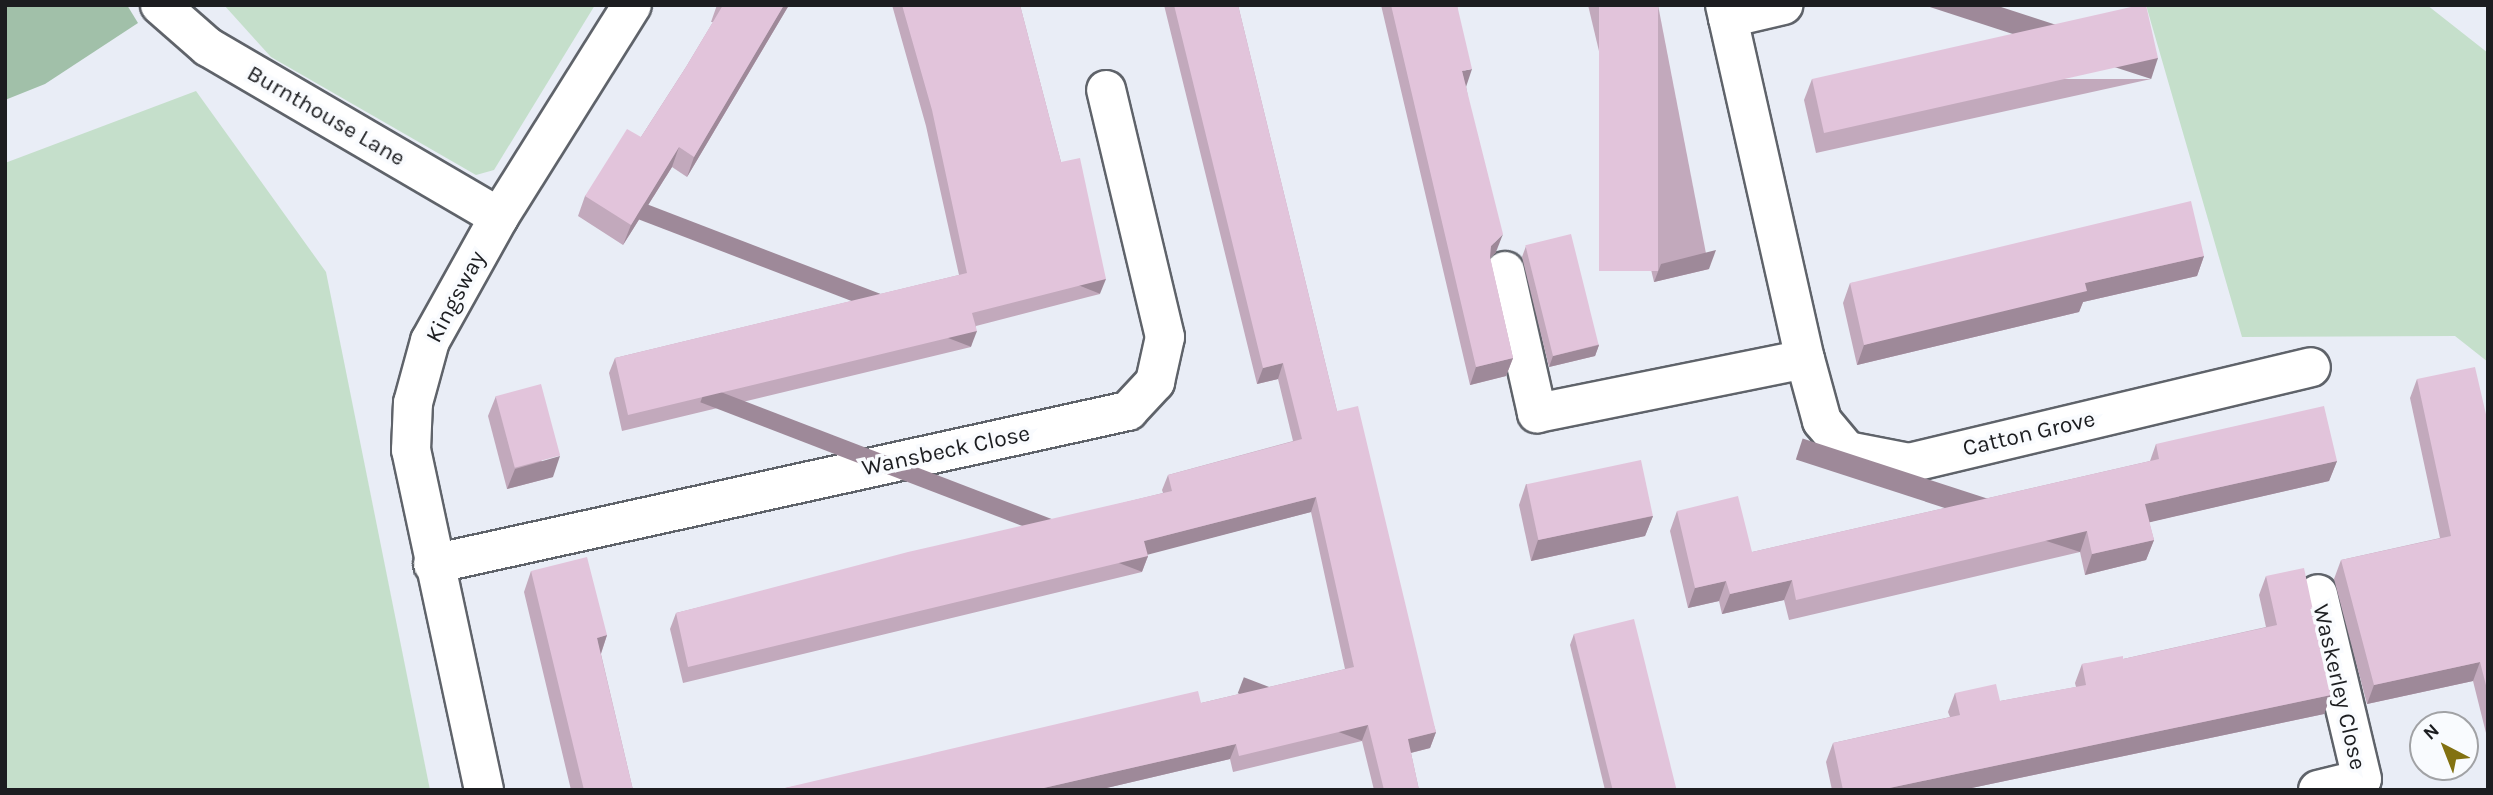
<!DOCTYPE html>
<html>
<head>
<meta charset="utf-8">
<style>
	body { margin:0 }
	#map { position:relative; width:2493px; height:795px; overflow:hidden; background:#e9edf6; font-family:Karla,sans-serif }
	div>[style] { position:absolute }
	.green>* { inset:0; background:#c5dfcb }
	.forest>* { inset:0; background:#a1c0a9 }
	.roads { filter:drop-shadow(2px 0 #5f636a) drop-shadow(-2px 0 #5f636a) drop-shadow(0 2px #5f636a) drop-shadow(0 -2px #5f636a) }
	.street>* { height:38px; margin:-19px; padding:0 19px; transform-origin:19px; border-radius:19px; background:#fff }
	.secondary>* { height:38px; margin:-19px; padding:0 19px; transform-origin:19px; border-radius:19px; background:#fff }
	.wall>* { inset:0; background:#c2a9bc }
	.shaded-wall>* { inset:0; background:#9e8999; transform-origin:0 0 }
	.building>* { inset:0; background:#e2c4db; transform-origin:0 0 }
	span { translate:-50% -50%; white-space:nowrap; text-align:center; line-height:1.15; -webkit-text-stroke:7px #f9fbfe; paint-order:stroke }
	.street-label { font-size:23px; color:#1c1d20 }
	.frame { position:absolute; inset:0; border:7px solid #1c1d20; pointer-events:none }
	.north { position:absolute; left:2409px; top:711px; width:70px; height:70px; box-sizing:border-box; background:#f9fbfe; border:2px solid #a1a2a5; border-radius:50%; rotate:318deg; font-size:19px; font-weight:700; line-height:28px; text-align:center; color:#1c1d20 }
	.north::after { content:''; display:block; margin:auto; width:24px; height:32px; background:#827111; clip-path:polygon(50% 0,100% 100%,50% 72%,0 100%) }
</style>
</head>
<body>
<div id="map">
	<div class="green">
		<i style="clip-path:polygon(224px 5px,595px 5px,494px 170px,476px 175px,271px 57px)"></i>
		<i style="clip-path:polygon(2146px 5px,2427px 5px,2488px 53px,2488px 362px,2455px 336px,2242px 337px)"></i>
		<i style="clip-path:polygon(196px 91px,326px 272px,430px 790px,5px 790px,5px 163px)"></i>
	</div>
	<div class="forest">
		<i style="clip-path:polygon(5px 5px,127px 5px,138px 23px,45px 84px,5px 100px)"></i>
	</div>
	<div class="roads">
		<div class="street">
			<i style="left:1725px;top:5px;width:13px;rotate:77deg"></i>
			<i style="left:1728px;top:18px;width:57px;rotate:-13.3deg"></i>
			<i style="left:1728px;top:18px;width:350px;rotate:77.3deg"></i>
			<i style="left:1805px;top:359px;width:64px;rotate:74.7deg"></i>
			<i style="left:1822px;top:421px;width:39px;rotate:50deg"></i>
			<i style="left:1847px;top:451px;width:63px;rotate:11deg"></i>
			<i style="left:1909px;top:463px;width:413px;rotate:-13.4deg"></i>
			<i style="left:1505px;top:271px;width:146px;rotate:77.3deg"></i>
			<i style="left:1537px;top:413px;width:273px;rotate:-11.4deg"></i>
			<i style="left:433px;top:564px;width:712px;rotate:-12.42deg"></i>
			<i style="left:1128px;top:411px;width:40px;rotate:-47deg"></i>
			<i style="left:1155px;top:382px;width:46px;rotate:-77.5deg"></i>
			<i style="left:1165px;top:337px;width:254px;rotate:-103.4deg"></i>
			<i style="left:2318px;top:790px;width:45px;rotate:-14deg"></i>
			<i style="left:2362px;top:779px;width:190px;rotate:-103.4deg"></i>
		</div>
		<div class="secondary">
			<i style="left:160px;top:5px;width:64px;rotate:41.2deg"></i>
			<i style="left:208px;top:47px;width:337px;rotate:30.3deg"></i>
			<i style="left:484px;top:790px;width:348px;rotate:-102.1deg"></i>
			<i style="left:411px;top:450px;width:47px;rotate:-87.6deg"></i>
			<i style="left:413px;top:403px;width:64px;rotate:-74.7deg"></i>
			<i style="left:430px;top:341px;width:142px;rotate:-60.9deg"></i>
			<i style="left:499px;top:217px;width:250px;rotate:-57.9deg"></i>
		</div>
	</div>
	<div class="wall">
		<i style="clip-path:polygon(717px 5px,789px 5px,687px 177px,672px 167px,623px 245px,578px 216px,585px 196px,641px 137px,686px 67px,713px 22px,711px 22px)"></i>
		<i style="clip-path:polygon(892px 5px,1020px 5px,1061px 162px,1100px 294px,976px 326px,971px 347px,622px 431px,609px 373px,615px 358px,959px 275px,926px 126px)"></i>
		<i style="clip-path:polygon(1164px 5px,1238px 5px,1337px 411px,1436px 732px,1430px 748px,1411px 753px,1419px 790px,1374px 790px,1362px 741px,1233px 772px,1230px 759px,1098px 790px,776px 790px,1201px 703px,1345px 669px,1311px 512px,1147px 554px,1148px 556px,1142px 572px,683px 683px,670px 629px,676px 613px,1163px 493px,1162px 490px,1168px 475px,1293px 441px,1278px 379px,1257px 384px)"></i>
		<i style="clip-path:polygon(1381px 5px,1457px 5px,1466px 86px,1496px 252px,1490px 258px,1513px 358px,1506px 376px,1470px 385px)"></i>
		<i style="clip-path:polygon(1588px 5px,1658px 5px,1709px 269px,1654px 282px)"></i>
		<i style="clip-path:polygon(1812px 79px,2151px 79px,1816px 153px,1804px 100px)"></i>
		<i style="clip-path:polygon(1526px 246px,1599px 345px,1595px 356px,1549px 367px,1522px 257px)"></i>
		<i style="clip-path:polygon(2204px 256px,2197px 276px,2083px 302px,2079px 312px,1857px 365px,1843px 303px,1850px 283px)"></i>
		<i style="clip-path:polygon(2417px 379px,2488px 423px,2488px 741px,2473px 681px,2367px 704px,2334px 579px,2341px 560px,2440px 538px,2410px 398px)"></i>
		<i style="clip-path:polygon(496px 396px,553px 477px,507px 489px,488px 416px)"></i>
		<i style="clip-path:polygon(2156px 444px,2337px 461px,2329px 481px,2149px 522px,2154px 540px,2146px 560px,2085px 575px,2080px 552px,1789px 620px,1784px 600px,1722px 614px,1719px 601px,1688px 608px,1670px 531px,1677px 511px,1752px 552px,2150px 461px)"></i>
		<i style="clip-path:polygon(1526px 484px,1653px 516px,1645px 536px,1531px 561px,1519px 505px)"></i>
		<i style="clip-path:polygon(531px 571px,607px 635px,601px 654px,633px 790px,571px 790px,524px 592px)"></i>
		<i style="clip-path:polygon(2266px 576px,2331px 695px,2324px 714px,1962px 790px,1832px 790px,1826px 762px,1833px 743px,1950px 717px,1948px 712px,1955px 693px,2000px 701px,2076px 687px,2075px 683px,2082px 664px,2123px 659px,2266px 627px,2259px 595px)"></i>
		<i style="clip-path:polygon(1574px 634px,1676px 790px,1605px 790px,1570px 645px)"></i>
	</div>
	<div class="shaded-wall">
		<i style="clip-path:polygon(784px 5px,789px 5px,687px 177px,694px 157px)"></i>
		<i style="left:2158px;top:58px;width:22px;height:342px;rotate:108deg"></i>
		<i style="clip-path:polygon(1472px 69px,1466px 87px,1462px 71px)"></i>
		<i style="clip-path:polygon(679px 147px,672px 167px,623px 245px,631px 225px)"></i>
		<i style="clip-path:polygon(1503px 234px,1496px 252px,1484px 264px,1491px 246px)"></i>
		<i style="clip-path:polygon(1716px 250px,1709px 269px,1654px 282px,1661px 264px)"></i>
		<i style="clip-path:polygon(2204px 256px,2197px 276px,2083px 302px,2079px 312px,1857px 365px,1864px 345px,2085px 283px)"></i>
		<i style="left:1106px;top:279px;width:16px;height:138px;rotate:112deg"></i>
		<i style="left:977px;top:331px;width:17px;height:359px;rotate:111deg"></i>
		<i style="clip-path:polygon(1599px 345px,1595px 356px,1549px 367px,1553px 356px)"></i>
		<i style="clip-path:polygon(1513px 358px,1506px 376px,1470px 385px,1476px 367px)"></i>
		<i style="clip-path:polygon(1283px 363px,1278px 379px,1257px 384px,1263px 368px)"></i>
		<i style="clip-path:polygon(560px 456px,553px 477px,507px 489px,515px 469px)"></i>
		<i style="clip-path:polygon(2337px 461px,2329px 481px,2138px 525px,2145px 504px)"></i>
		<i style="clip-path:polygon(1316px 497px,1311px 512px,1139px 557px,1144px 541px)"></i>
		<i style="clip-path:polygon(1653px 516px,1645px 536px,1531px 561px,1538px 540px)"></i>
		<i style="left:2087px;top:531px;width:22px;height:299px;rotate:108deg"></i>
		<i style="clip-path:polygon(2154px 540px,2146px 560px,2085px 575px,2092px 554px)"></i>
		<i style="left:1148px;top:556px;width:17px;height:473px;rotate:111deg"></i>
		<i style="clip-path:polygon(1792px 580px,1784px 600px,1722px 614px,1730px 594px)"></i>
		<i style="clip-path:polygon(1726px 581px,1719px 601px,1688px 608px,1695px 588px)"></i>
		<i style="clip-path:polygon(607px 635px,600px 656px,597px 638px)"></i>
		<i style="clip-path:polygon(2480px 662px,2473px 681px,2367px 704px,2374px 685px)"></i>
		<i style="clip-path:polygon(2331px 695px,2324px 714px,1962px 790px,1880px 790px)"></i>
		<i style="left:1368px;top:725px;width:17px;height:133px;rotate:111deg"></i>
		<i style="clip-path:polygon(1436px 732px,1430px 748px,1402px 755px,1408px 739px)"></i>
		<i style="clip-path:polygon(1236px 744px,1230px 759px,1098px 790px,1035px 790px)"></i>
	</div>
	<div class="building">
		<i style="clip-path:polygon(723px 5px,784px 5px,694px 157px,679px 147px,631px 225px,585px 196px,627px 129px,641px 137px,686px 67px)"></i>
		<i style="clip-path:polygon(902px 5px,1020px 5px,1061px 162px,1080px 158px,1106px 279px,972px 313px,977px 331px,628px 415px,615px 358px,967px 273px,932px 110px)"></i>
		<i style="clip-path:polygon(1174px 5px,1238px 5px,1337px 411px,1358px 406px,1436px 732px,1408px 739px,1419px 790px,1384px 790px,1368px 725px,1239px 756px,1236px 744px,1035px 790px,776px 790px,1198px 691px,1201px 703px,1354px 667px,1316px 497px,1144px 541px,1148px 556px,688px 667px,676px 613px,908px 552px,1172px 491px,1168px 475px,1302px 439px,1283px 363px,1263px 368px)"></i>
		<i style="clip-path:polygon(1391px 5px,1457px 5px,1472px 69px,1462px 71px,1503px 234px,1491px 246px,1490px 257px,1513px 358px,1476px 367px)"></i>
		<i style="left:1599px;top:5px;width:59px;height:266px"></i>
		<i style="clip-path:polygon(2140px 5px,2146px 5px,2158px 58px,1824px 133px,1812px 79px)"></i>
		<i style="clip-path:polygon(2191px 201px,2204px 256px,2085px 283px,2087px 291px,1864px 345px,1850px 283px)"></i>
		<i style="left:1571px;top:234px;width:114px;height:47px;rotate:76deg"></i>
		<i style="clip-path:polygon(2475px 367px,2488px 423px,2488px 693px,2480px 662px,2374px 685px,2341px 560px,2451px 536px,2417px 379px)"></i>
		<i style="left:541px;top:384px;width:74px;height:47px;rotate:75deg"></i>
		<i style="clip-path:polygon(2324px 406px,2337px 461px,2145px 504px,2154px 540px,2092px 554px,2087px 531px,1796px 600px,1792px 580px,1730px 594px,1726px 581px,1695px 588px,1677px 511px,1738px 496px,1752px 552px,2159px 459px,2156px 444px)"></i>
		<i style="left:1641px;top:460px;width:57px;height:117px;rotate:78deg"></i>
		<i style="clip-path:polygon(587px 557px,607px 635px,597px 638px,633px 790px,584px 790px,531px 571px)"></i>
		<i style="clip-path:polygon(2304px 568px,2331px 695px,1880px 790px,1843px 790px,1833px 743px,1960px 715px,1955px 693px,1996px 684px,2000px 701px,2086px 685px,2082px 664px,2123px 656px,2123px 659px,2277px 625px,2266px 576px)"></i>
		<i style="left:1634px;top:619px;width:176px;height:62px;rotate:76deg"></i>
	</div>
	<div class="street-label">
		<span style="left:326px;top:116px;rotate:30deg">Burnthouse Lane</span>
		<span style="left:456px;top:297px;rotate:-62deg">Kingsway</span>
		<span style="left:2029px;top:434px;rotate:-13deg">Catton Grove</span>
		<span style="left:946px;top:451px;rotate:-12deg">Wansbeck Close</span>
		<span style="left:2339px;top:687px;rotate:77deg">Waskerley Close</span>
	</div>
	<div class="frame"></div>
	<div class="north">N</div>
</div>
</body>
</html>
